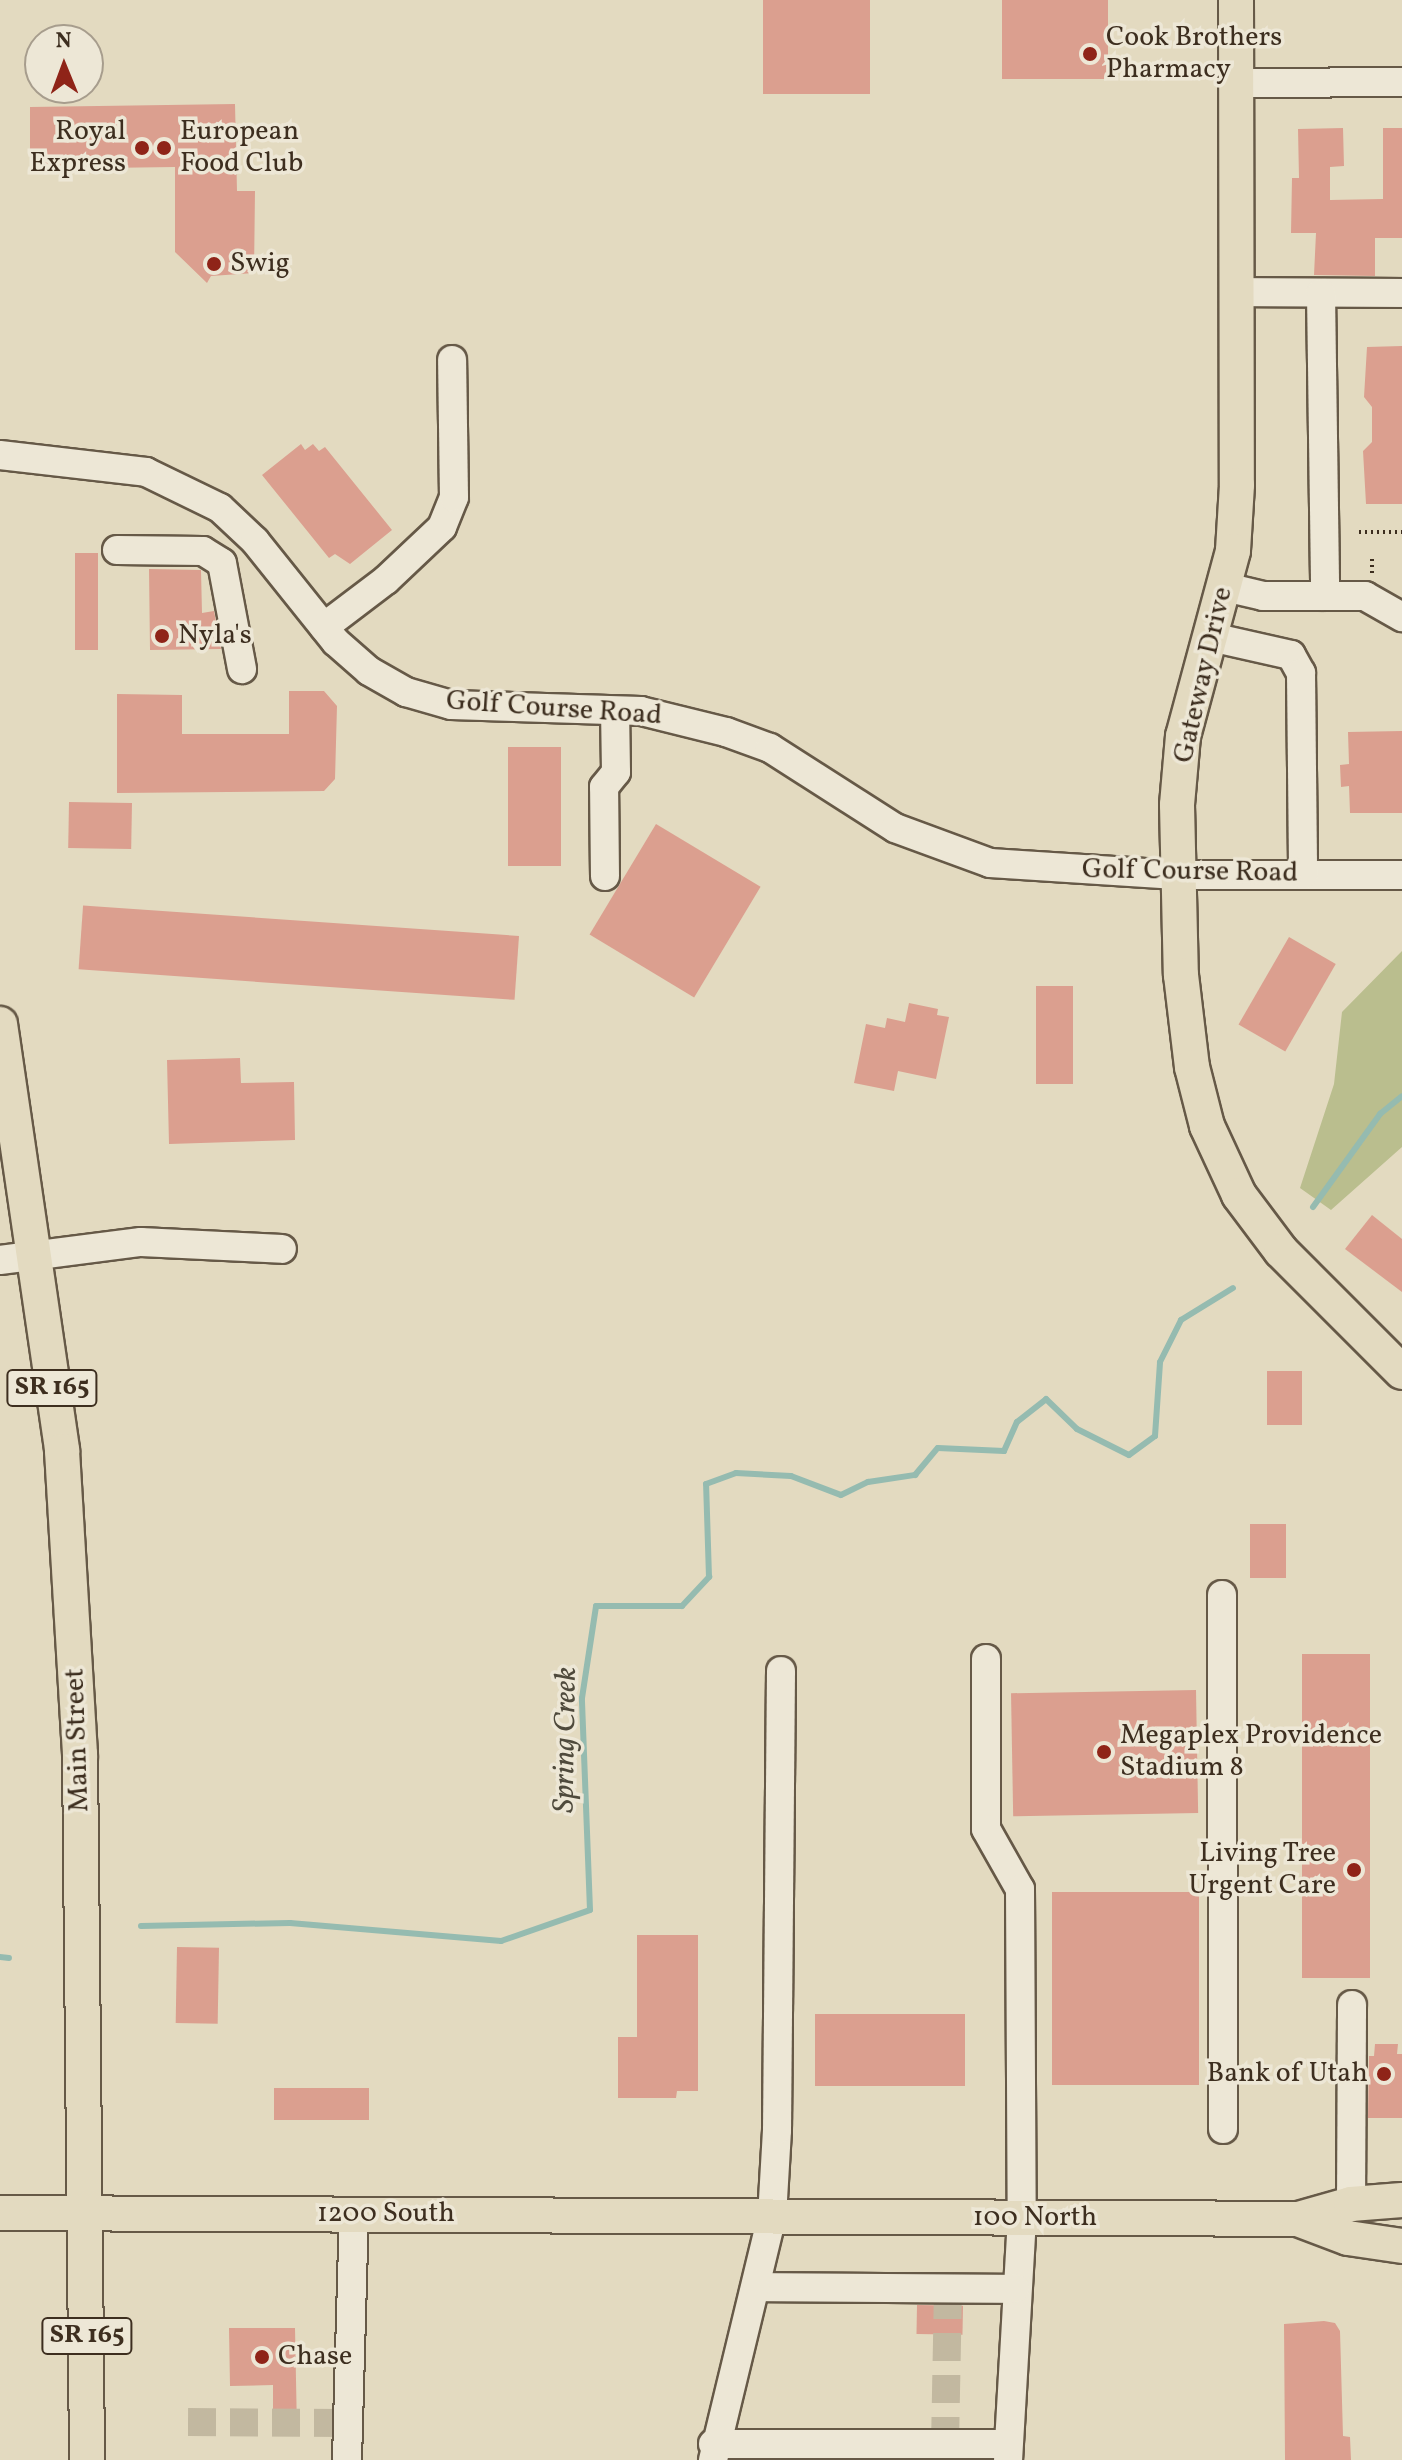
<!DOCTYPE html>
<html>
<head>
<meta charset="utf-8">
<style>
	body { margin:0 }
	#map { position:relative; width:1402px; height:2460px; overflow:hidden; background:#e3dac0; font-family:Vollkorn,serif }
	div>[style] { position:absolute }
	.green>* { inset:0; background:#babe8e }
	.stream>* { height:6px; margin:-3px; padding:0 3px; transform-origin:3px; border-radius:3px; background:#95bbb0 }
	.building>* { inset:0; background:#db9f8f; transform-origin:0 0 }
	.minor-tunnel>* { height:28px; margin-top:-14px; transform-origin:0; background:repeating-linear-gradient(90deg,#c2b8a0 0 28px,transparent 0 42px) }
	.path>* { height:4px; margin-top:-2px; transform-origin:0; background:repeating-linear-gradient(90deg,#3d2e1f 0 2px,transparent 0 6px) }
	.roads { filter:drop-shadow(2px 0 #665947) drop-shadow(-2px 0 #665947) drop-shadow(0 2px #665947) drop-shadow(0 -2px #665947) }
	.minor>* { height:28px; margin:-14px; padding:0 14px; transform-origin:14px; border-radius:14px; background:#ede7d6 }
	.major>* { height:34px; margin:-17px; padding:0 17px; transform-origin:17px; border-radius:17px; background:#e3dac0 }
	.dots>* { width:22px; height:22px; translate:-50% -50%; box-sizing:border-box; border:4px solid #ede7d6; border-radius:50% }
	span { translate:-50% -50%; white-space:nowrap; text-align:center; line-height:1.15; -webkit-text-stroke:7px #ede7d6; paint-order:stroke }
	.shield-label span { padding:2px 6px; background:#ede7d6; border:2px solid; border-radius:6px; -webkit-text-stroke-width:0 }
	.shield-label { font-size:26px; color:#3d2e1f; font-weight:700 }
	.poi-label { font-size:28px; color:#3d2e1f }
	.left { translate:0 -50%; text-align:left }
	.right { translate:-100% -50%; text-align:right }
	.street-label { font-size:28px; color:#3d2e1f }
	.water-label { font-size:30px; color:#4f4a3c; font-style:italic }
	.north { position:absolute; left:24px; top:24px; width:80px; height:80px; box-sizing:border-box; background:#ede7d6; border:2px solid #a79d8d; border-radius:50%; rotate:359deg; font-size:22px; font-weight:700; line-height:32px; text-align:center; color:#3d2e1f }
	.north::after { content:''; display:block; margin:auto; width:28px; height:36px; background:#8f2418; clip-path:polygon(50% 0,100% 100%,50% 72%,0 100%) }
</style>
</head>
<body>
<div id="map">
	<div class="green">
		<i style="clip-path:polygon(1402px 951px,1402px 1147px,1331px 1210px,1300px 1188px,1334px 1084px,1342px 1012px)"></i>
	</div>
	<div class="stream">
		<i style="left:1313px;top:1207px;width:115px;rotate:-54.2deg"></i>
		<i style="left:1380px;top:1114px;width:28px;rotate:-39deg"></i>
		<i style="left:141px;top:1926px;width:149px;rotate:-1.2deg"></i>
		<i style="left:290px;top:1923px;width:212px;rotate:4.9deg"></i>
		<i style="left:501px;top:1941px;width:94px;rotate:-19.2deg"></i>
		<i style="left:590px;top:1910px;width:212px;rotate:-92.2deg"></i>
		<i style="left:582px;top:1698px;width:93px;rotate:-81.3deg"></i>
		<i style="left:596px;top:1606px;width:86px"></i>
		<i style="left:682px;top:1606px;width:40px;rotate:-47deg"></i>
		<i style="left:709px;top:1577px;width:93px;rotate:-91.8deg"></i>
		<i style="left:706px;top:1484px;width:32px;rotate:-20deg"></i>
		<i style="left:736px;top:1473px;width:55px;rotate:3.1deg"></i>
		<i style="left:791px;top:1476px;width:53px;rotate:20.8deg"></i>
		<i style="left:841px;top:1495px;width:30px;rotate:-26deg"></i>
		<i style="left:868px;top:1482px;width:48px;rotate:-8.5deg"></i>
		<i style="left:915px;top:1475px;width:35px;rotate:-50deg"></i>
		<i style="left:938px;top:1448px;width:66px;rotate:2.6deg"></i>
		<i style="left:1004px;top:1451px;width:32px;rotate:-66deg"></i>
		<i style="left:1017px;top:1422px;width:37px;rotate:-38deg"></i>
		<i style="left:1046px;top:1399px;width:43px;rotate:44.1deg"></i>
		<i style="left:1077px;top:1429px;width:58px;rotate:26.6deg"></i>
		<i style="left:1129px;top:1455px;width:32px;rotate:-36deg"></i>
		<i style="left:1155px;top:1436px;width:74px;rotate:-86.1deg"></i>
		<i style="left:1160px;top:1362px;width:47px;rotate:-63.4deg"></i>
		<i style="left:1181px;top:1320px;width:61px;rotate:-31.6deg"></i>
		<i style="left:0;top:1957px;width:9px;rotate:6deg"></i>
	</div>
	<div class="building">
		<i style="left:763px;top:0;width:107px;height:94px"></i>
		<i style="left:1002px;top:0;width:106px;height:79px"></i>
		<i style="clip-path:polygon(235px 104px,237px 191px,255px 191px,254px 273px,211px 276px,207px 283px,175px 252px,175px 167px,30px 169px,30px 107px)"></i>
		<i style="clip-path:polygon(1343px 128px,1344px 166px,1330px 167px,1330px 200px,1383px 199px,1383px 128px,1402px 128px,1402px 238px,1375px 238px,1375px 276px,1314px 275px,1316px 233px,1291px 233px,1292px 178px,1299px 178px,1298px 129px)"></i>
		<i style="clip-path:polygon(1402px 346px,1402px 504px,1366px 504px,1363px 451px,1372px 442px,1372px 407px,1364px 397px,1367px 347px)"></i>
		<i style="clip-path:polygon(301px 444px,305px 450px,313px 444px,319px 451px,325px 447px,392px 530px,350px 564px,335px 554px,329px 558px,262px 475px)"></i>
		<i style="left:75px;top:553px;width:23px;height:97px"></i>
		<i style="clip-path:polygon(149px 569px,201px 570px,202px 613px,214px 611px,221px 649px,150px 650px)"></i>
		<i style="clip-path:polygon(289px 691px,324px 691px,337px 706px,335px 779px,324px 791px,117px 793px,117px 694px,182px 695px,182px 734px,289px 734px)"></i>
		<i style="clip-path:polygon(1402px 731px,1402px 813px,1350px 813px,1349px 786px,1341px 787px,1340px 765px,1349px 764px,1348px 732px)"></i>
		<i style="left:508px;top:747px;width:53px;height:119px"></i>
		<i style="left:69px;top:802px;width:63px;height:46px;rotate:1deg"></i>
		<i style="left:656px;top:824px;width:122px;height:129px;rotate:31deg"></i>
		<i style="left:519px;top:936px;width:64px;height:437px;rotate:94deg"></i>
		<i style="left:1289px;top:937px;width:54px;height:101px;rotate:30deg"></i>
		<i style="left:1036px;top:986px;width:37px;height:98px"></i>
		<i style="clip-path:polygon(909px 1003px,938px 1009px,937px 1015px,949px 1017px,936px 1079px,898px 1071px,894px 1091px,854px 1083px,866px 1024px,885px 1028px,887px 1018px,905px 1022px)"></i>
		<i style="clip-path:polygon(240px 1058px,241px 1083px,294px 1082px,295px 1140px,169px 1144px,167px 1060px)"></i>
		<i style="clip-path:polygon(1372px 1215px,1402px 1239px,1402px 1292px,1345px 1249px)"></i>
		<i style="left:1267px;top:1371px;width:35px;height:54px"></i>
		<i style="left:1250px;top:1524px;width:36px;height:54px"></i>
		<i style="left:1302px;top:1654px;width:68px;height:324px"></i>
		<i style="left:1196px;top:1690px;width:123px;height:185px;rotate:89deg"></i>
		<i style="left:1052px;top:1892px;width:147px;height:193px"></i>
		<i style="clip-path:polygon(637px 1935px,698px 1935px,698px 2091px,677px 2091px,676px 2098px,618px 2098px,618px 2037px,637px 2037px)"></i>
		<i style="left:177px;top:1947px;width:42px;height:76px;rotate:1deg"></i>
		<i style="left:815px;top:2014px;width:150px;height:72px"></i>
		<i style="clip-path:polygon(1375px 2044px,1398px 2044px,1397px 2054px,1402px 2054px,1402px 2118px,1368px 2118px,1369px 2056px,1374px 2056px)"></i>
		<i style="left:274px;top:2088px;width:95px;height:32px"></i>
		<i style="left:917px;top:2305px;width:46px;height:29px;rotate:1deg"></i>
		<i style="clip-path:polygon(1324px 2321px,1335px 2323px,1340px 2331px,1343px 2436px,1350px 2437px,1351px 2460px,1285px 2460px,1284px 2324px)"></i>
		<i style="clip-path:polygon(229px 2328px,295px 2328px,297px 2431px,273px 2431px,273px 2385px,230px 2386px)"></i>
	</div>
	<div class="minor-tunnel">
		<i style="left:188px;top:2422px;width:159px;rotate:0.4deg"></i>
		<i style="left:945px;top:2445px;width:154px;rotate:-88.9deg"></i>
	</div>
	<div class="path">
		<i style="left:1359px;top:532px;width:43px"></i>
		<i style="left:1372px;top:559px;width:14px;rotate:90deg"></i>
	</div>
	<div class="roads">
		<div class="minor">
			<i style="left:1236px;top:83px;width:166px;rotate:-0.3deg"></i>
			<i style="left:1236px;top:292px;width:166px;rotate:0.3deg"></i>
			<i style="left:1321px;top:293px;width:303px;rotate:89.2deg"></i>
			<i style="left:0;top:455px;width:147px;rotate:6.6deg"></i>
			<i style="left:146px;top:472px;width:82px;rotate:25.9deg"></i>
			<i style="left:220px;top:508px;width:48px;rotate:43.3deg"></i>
			<i style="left:255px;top:541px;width:129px;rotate:51.3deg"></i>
			<i style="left:336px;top:642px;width:44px;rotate:41.3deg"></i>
			<i style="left:369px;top:671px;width:43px;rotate:29.6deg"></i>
			<i style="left:406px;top:692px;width:47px;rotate:16.1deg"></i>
			<i style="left:451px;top:705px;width:190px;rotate:1.8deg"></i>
			<i style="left:641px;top:711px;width:88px;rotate:13.9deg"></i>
			<i style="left:726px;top:732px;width:47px;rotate:20deg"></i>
			<i style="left:770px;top:748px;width:148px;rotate:32.6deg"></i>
			<i style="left:895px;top:828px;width:101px;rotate:20.2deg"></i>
			<i style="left:990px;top:863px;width:187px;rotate:3.7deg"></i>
			<i style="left:1177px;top:875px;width:225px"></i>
			<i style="left:117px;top:550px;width:86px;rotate:0.7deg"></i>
			<i style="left:203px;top:551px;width:22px;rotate:32deg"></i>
			<i style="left:222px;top:563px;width:108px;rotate:79.3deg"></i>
			<i style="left:1225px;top:587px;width:39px;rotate:13deg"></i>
			<i style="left:1263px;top:596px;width:102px"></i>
			<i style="left:1365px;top:596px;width:43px;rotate:29.6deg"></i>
			<i style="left:324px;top:627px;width:78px;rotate:-37.2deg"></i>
			<i style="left:386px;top:580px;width:77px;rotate:-43.4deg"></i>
			<i style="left:442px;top:527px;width:32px;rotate:-68deg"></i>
			<i style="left:454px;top:497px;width:137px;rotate:-90.8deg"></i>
			<i style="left:1211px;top:637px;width:82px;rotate:12.7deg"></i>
			<i style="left:1291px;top:655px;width:21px;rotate:61deg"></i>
			<i style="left:1301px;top:673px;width:201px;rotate:89.4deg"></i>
			<i style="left:605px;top:876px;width:89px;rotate:-90.6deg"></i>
			<i style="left:604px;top:787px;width:19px;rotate:-51deg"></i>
			<i style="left:616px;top:772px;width:61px;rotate:-90.9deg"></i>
			<i style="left:0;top:1260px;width:142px;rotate:-7.3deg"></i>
			<i style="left:141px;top:1242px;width:141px;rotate:2.8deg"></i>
			<i style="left:1222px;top:1595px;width:534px;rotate:89.89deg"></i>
			<i style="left:986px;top:1659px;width:170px;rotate:90deg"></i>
			<i style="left:986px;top:1829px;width:69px;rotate:60.5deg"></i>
			<i style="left:1020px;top:1889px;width:329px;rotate:89.7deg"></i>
			<i style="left:1022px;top:2218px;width:242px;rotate:93.3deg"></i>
			<i style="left:1351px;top:2204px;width:199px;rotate:-89.7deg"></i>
			<i style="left:757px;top:2287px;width:258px;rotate:0.4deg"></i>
			<i style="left:713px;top:2444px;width:294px"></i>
			<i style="left:347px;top:2460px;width:246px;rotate:-88.4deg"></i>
			<i style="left:713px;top:2460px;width:250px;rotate:-76.4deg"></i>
			<i style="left:772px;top:2217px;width:87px;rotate:-86.7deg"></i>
			<i style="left:777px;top:2130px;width:459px;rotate:-89.5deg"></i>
		</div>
		<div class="major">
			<i style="left:1236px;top:0;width:485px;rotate:89.9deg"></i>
			<i style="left:1237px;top:485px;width:66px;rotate:93.5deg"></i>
			<i style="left:1233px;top:551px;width:192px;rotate:105.1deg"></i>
			<i style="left:1183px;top:736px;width:69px;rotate:95deg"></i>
			<i style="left:1177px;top:805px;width:170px;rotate:88.7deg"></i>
			<i style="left:1181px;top:975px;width:93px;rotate:83.2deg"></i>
			<i style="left:1192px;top:1067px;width:61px;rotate:75.7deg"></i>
			<i style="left:1207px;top:1126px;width:76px;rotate:65.1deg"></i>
			<i style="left:1239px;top:1195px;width:70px;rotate:53.1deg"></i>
			<i style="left:1281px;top:1251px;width:171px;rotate:45deg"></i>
			<i style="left:0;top:1024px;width:431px;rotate:81.7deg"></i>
			<i style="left:62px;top:1451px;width:304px;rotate:86.6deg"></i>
			<i style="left:80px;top:1754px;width:706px;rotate:89.43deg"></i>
			<i style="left:0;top:2213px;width:1298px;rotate:0.26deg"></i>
			<i style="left:1298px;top:2219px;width:55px;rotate:-15.8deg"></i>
			<i style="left:1351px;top:2204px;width:51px;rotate:-4.5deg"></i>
			<i style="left:1298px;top:2219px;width:53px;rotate:20.8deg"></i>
			<i style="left:1348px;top:2238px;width:55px;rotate:8.4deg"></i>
		</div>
	</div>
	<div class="dots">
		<i style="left:1090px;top:54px;background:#8f2418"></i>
		<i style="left:142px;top:148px;background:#8f2418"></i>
		<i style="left:164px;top:148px;background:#8f2418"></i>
		<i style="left:214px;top:264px;background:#8f2418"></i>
		<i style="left:162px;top:636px;background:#8f2418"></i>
		<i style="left:1104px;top:1752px;background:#8f2418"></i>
		<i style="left:1354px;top:1870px;background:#8f2418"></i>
		<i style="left:1384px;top:2074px;background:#8f2418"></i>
		<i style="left:262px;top:2357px;background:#8f2418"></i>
	</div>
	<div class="shield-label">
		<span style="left:52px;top:1388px">SR 165</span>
		<span style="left:87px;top:2336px">SR 165</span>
	</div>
	<div class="poi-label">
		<span class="left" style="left:1106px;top:54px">Cook Brothers<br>Pharmacy</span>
		<span class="right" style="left:126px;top:148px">Royal<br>Express</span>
		<span class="left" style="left:180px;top:148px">European<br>Food Club</span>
		<span class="left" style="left:230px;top:264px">Swig</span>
		<span class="left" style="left:178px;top:636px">Nyla's</span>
		<span class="left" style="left:1120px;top:1752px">Megaplex Providence<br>Stadium 8</span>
		<span class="right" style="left:1336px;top:1870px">Living Tree<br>Urgent Care</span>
		<span class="right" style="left:1368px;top:2074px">Bank of Utah</span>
		<span class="left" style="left:278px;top:2357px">Chase</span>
	</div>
	<div class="street-label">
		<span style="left:1204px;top:675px;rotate:-77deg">Gateway Drive</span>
		<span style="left:554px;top:709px;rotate:4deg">Golf Course Road</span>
		<span style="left:1190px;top:872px;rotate:1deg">Golf Course Road</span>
		<span style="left:78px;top:1740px;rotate:-92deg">Main Street</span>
		<span style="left:386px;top:2214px">1200 South</span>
		<span style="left:1035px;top:2218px">100 North</span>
	</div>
	<div class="water-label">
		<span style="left:566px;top:1740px;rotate:-89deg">Spring Creek</span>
	</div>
	<div class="north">N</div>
</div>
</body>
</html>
